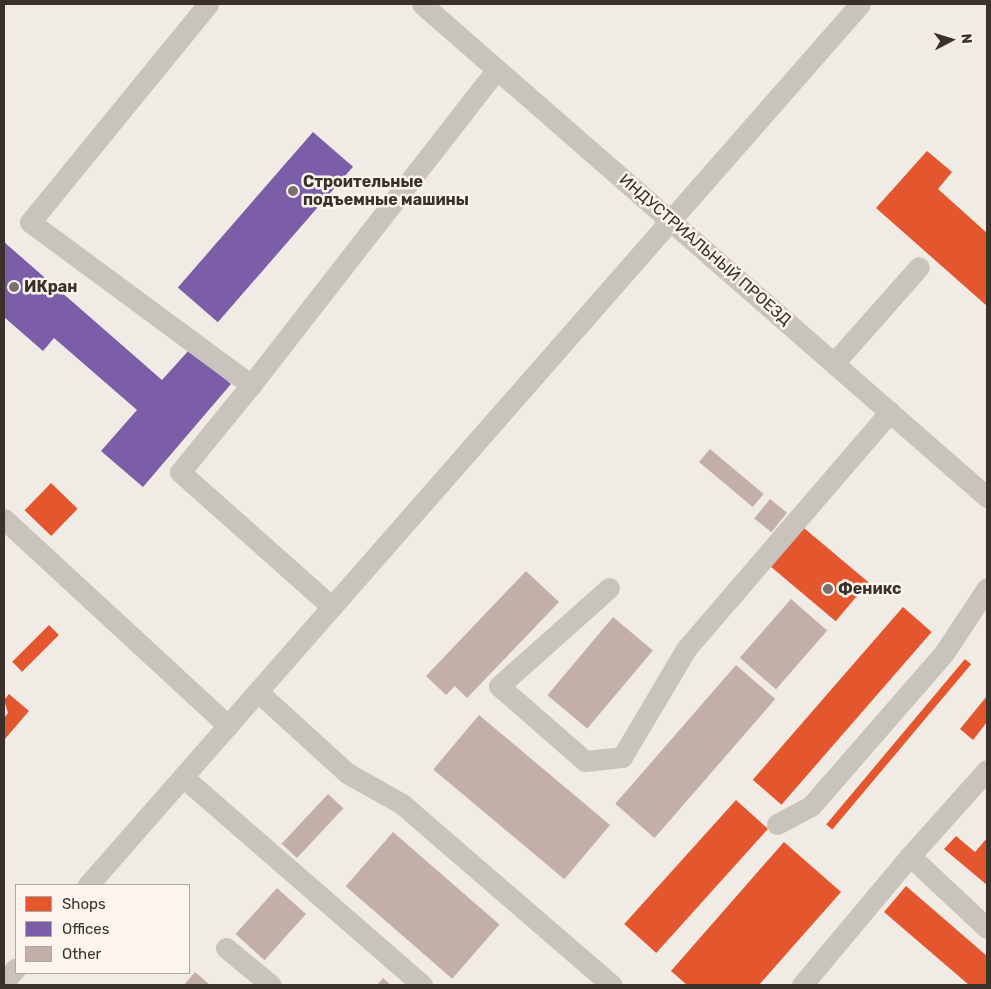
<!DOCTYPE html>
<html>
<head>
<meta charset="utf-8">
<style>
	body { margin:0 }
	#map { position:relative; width:991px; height:989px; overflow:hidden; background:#f0ebe5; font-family:Rubik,sans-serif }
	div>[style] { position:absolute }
	.shops>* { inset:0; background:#e4572e; transform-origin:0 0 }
	.offices>* { inset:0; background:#7b5ea7; transform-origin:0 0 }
	.building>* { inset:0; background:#c3afa7; transform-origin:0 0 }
	.minor>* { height:21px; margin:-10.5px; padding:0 10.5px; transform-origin:10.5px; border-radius:10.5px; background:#c9c3be }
	.dots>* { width:14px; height:14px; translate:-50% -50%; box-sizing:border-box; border:2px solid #fbf5ee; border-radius:50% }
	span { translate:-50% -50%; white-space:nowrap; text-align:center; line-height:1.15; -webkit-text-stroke:5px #fbf5ee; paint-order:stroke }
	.poi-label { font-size:16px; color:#3b302b; font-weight:700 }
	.left { translate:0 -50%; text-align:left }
	.street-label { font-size:16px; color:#3b302b }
	.frame { position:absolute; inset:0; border:5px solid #3b302b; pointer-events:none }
	.legend { position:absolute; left:15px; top:884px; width:175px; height:90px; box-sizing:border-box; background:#fbf5ee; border:1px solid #aea6a0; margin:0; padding:6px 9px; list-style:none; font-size:15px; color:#3b302b }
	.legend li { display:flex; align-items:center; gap:10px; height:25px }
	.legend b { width:25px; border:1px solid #aea6a0 }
	.north { position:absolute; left:926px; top:15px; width:50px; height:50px; -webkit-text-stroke:4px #fbf5ee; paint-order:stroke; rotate:85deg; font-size:14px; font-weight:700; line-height:20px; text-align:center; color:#3b302b }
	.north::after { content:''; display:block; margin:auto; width:18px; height:22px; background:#3b302b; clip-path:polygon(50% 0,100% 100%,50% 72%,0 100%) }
</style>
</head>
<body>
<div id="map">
	<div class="shops">
		<i style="clip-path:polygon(927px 151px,952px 172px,938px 189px,987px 233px,987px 306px,876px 208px)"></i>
		<i style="left:51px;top:483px;width:37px;height:38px;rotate:44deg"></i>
		<i style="left:798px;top:523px;width:92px;height:51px;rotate:40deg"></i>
		<i style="left:903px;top:607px;width:38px;height:229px;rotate:41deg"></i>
		<i style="left:49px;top:625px;width:14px;height:52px;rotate:45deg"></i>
		<i style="left:965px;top:659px;width:8px;height:216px;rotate:40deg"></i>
		<i style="clip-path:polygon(9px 694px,29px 711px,4px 740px,4px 718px,8px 713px,4px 700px)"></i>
		<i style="clip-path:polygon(987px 696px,987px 722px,973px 740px,960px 729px)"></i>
		<i style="left:736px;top:800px;width:43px;height:167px;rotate:42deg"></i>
		<i style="clip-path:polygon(956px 836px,975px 852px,987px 838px,987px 885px,944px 849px)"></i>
		<i style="clip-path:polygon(784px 842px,841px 892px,759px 985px,687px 985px,671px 971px)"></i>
		<i style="clip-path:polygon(906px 886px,987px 956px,987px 985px,969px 985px,884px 912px)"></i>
	</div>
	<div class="offices">
		<i style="left:313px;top:132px;width:53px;height:206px;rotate:41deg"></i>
		<i style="clip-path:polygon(4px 242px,162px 380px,190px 349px,231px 384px,143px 487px,101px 451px,137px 410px,54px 338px,43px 351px,4px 317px)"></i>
	</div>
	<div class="building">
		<i style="left:710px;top:449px;width:70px;height:17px;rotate:40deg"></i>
		<i style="left:770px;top:499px;width:22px;height:25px;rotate:39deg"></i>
		<i style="clip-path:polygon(526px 571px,559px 602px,467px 698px,455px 686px,446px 695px,426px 676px)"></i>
		<i style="left:791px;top:599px;width:48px;height:78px;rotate:41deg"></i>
		<i style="left:613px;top:617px;width:52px;height:102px;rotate:40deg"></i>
		<i style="left:736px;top:665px;width:52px;height:184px;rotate:41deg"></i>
		<i style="left:479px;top:715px;width:171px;height:71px;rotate:40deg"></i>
		<i style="left:328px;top:794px;width:21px;height:68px;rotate:43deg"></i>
		<i style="left:393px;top:832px;width:141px;height:72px;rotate:41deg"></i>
		<i style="left:277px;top:888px;width:39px;height:62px;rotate:42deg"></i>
		<i style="clip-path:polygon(195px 972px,210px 985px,184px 985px)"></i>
		<i style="clip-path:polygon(383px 978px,391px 985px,377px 985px)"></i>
	</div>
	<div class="minor">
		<i style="left:208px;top:4px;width:281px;rotate:129.2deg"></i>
		<i style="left:30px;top:222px;width:275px;rotate:36.4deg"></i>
		<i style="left:251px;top:385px;width:400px;rotate:-52.1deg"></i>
		<i style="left:422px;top:4px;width:750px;rotate:41.11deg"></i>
		<i style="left:834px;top:363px;width:128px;rotate:-48.5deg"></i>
		<i style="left:251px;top:385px;width:112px;rotate:129.2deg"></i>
		<i style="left:180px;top:472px;width:203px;rotate:41.6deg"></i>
		<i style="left:4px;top:519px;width:305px;rotate:42.7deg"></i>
		<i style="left:609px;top:588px;width:147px;rotate:138.3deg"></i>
		<i style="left:499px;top:686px;width:114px;rotate:41.1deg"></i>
		<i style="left:585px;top:761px;width:37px;rotate:-6deg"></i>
		<i style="left:622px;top:757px;width:126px;rotate:-59.3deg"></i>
		<i style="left:686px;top:649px;width:313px;rotate:-49.3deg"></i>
		<i style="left:258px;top:692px;width:120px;rotate:42.3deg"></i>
		<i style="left:347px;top:773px;width:63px;rotate:29.4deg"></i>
		<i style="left:402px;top:804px;width:277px;rotate:40.8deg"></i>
		<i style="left:183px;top:777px;width:317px;rotate:41deg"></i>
		<i style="left:777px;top:824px;width:38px;rotate:-28deg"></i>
		<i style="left:811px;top:806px;width:203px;rotate:-49deg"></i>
		<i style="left:944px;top:653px;width:78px;rotate:-56.5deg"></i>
		<i style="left:910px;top:856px;width:115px;rotate:-48.2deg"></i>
		<i style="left:88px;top:885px;width:1171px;rotate:-48.77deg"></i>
		<i style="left:226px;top:948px;width:58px;rotate:39.4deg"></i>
		<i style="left:4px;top:982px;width:18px;rotate:-49deg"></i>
		<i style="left:802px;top:985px;width:168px;rotate:-50.1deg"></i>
		<i style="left:910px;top:856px;width:105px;rotate:43.1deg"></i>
	</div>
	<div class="dots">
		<i style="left:293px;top:191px;background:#7a716c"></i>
		<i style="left:14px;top:287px;background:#7a716c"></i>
		<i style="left:828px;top:589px;background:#7a716c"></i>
	</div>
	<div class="poi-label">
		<span class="left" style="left:303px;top:191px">Строительные<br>подъемные машины</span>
		<span class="left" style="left:24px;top:287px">ИКран</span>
		<span class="left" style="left:838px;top:589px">Феникс</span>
	</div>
	<div class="street-label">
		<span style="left:705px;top:250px;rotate:41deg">ИНДУСТРИАЛЬНЫЙ ПРОЕЗД</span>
	</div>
	<div class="frame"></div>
	<ul class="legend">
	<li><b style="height:14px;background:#e4572e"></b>Shops</li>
	<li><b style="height:14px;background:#7b5ea7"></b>Offices</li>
	<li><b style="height:14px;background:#c3afa7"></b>Other</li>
	</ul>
	<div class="north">N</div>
</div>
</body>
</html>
